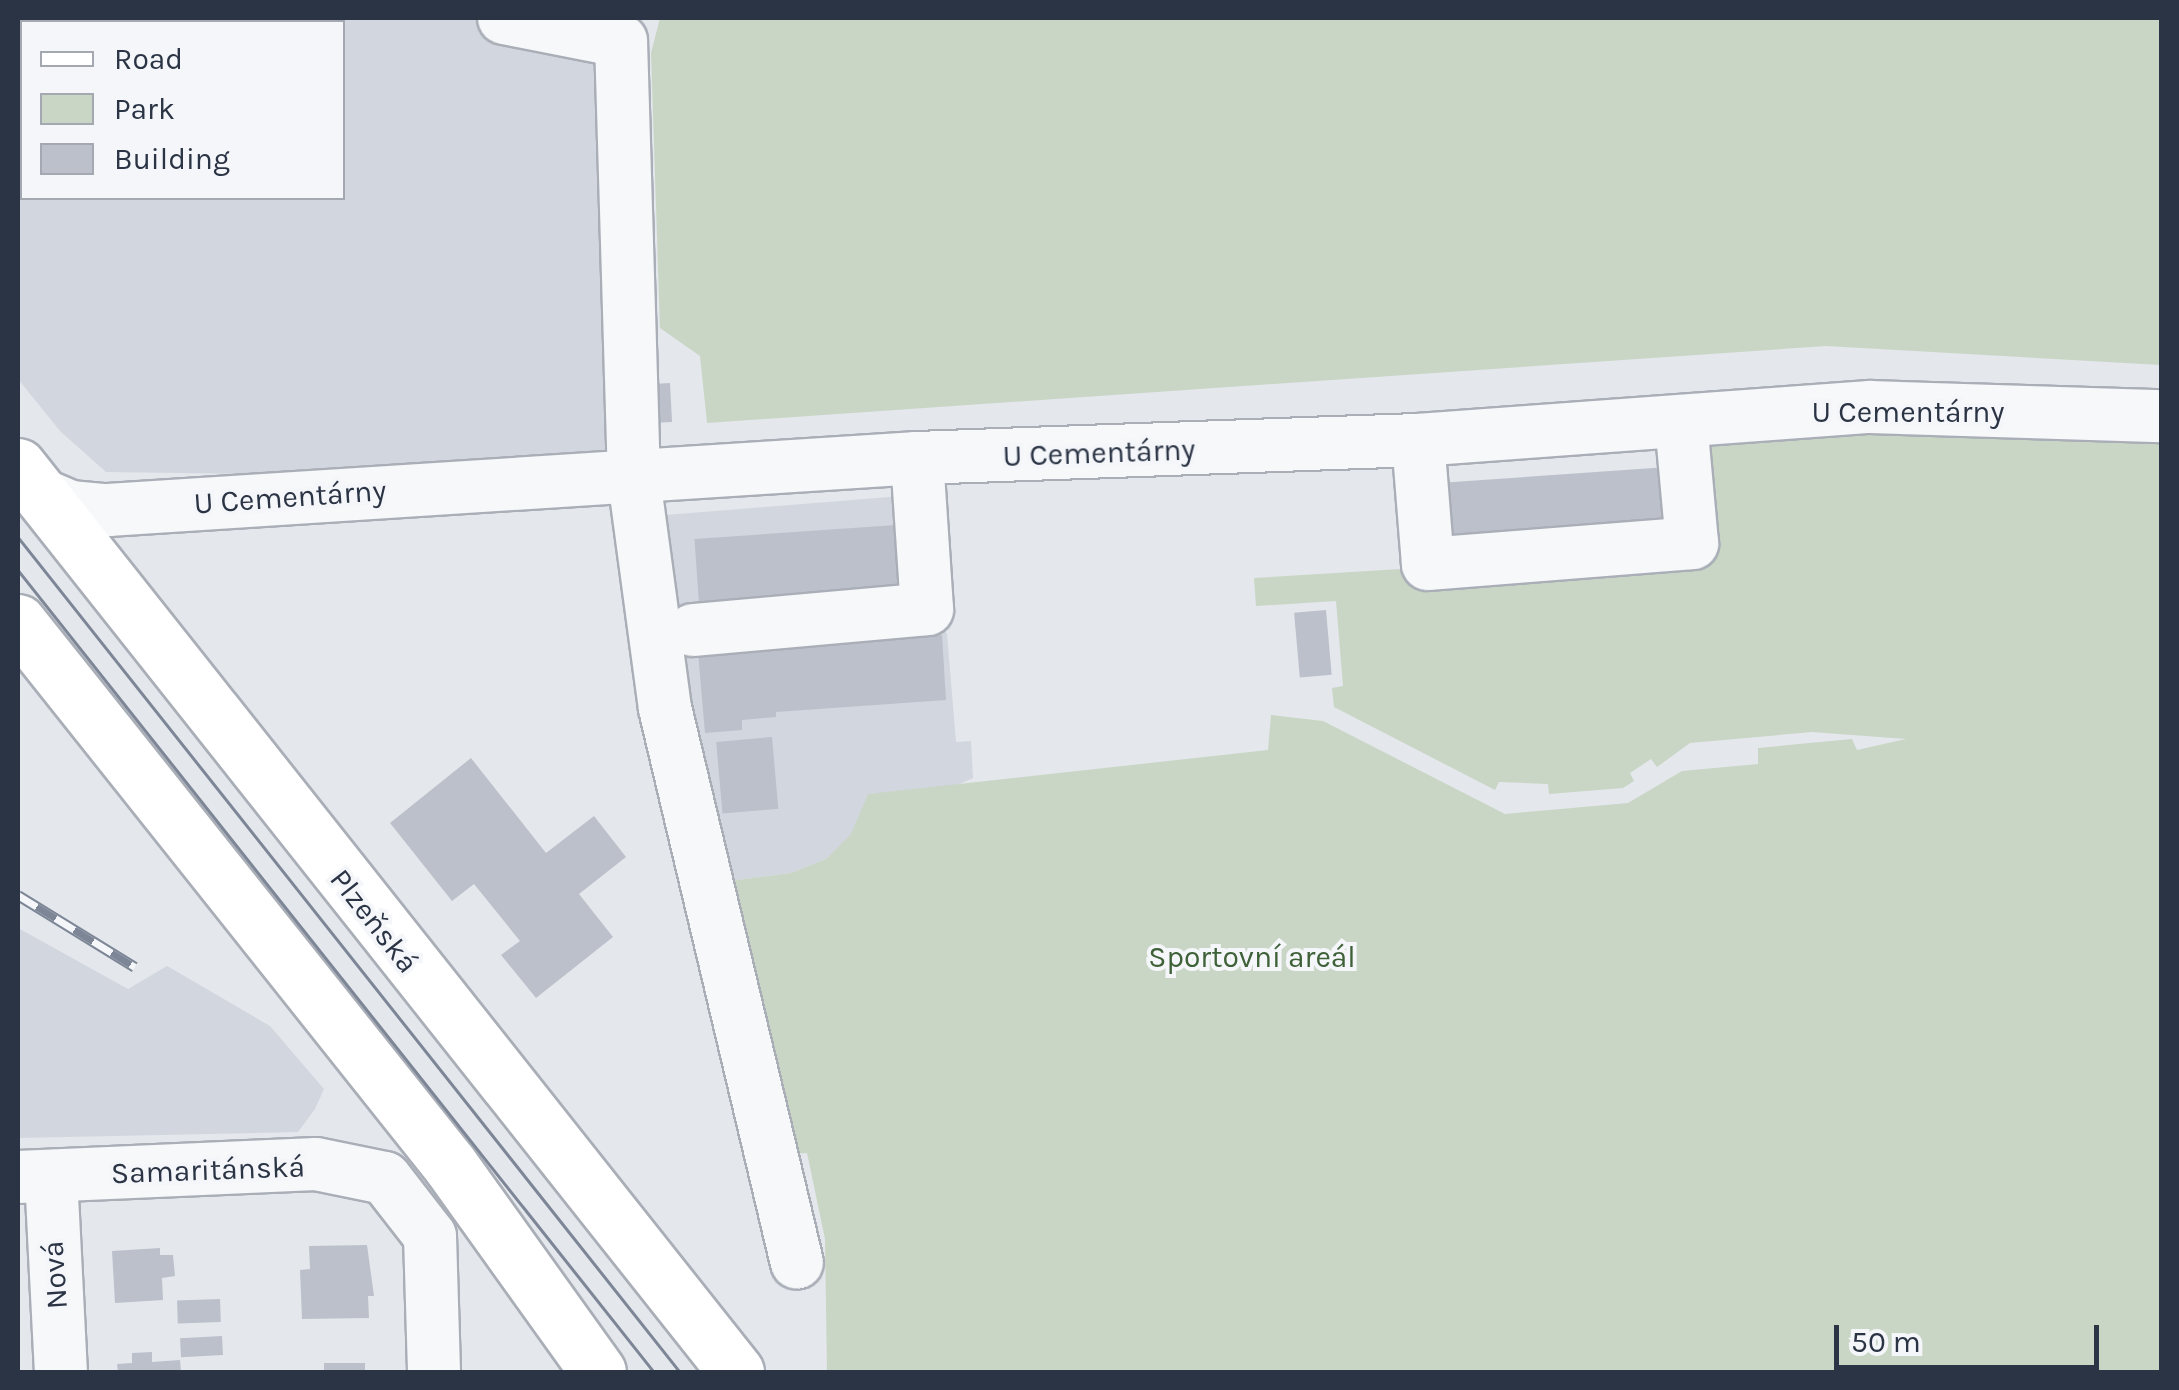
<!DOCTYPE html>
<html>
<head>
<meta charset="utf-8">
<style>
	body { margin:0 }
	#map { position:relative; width:2179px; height:1390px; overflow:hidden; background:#e4e7ec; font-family:Karla,sans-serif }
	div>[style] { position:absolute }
	.built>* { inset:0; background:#d2d6de }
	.green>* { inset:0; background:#c9d6c5 }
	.building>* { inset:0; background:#bbc0ca; transform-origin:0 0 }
	.roads { filter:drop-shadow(2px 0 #a9aeb7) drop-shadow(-2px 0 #a9aeb7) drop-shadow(0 2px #a9aeb7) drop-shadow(0 -2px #a9aeb7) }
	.minor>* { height:52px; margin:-26px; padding:0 26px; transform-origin:26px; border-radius:26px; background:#f7f8fa }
	.major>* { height:55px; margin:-27.5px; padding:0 27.5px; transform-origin:27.5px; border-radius:27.5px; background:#fff }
	.tram>* { height:2.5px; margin:-1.25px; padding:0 1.25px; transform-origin:1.25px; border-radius:1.25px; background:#7d8696 }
	.rail>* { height:11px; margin-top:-5.5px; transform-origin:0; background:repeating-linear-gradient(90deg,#f4f6f9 0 22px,#7d8696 0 44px); box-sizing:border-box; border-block:2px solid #7d8696 }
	span { translate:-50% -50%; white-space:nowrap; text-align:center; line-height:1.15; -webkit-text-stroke:8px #f4f6f9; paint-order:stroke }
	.street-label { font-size:30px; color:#2b3445 }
	.park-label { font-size:30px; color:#3f6138 }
	.frame { position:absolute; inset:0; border:20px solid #2b3445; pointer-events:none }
	.legend { position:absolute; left:20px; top:20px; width:325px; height:180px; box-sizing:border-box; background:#f4f6f9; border:2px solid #a4a8b1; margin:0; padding:12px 18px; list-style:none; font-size:30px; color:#2b3445 }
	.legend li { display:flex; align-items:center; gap:20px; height:50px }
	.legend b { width:50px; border:2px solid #a4a8b1 }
	.scale { position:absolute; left:1834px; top:1325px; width:265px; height:45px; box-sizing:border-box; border:5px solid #2b3445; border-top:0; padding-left:12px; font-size:30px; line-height:35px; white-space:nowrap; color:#2b3445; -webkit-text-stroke:8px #f4f6f9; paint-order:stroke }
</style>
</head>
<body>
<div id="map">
	<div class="built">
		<i style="clip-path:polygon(evenodd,18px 18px,630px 18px,634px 479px,106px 472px,60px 431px,18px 379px,18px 18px,22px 22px,342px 22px,342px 198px,22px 198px,22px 22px)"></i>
		<i style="clip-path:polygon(902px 496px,927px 609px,947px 634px,956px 742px,971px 741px,973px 778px,951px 788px,868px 794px,852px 834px,826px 859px,791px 873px,728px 881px,653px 516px)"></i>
		<i style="clip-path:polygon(18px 928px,128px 989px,167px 966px,270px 1026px,324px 1089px,315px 1109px,298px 1132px,18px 1138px)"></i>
	</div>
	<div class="green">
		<i style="clip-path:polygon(660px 18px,2161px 18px,2161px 365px,1826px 346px,707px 423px,700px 356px,660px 328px,651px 53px)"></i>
		<i style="clip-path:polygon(1865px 420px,2161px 441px,2161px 1372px,827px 1372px,825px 1239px,807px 1153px,791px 1154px,728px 881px,791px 873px,826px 859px,851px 834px,868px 794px,1268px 750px,1271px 715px,1323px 721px,1505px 814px,1628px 803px,1682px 771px,1758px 764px,1758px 748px,1852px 739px,1857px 750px,1906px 739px,1812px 732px,1690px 743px,1657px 767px,1651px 759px,1630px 773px,1634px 781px,1623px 788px,1549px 794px,1548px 784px,1499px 782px,1495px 790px,1334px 707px,1332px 688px,1343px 686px,1336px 601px,1256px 606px,1254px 578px,1708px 550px,1699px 433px)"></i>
	</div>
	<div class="building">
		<i style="left:670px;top:383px;width:39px;height:32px;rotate:87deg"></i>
		<i style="left:1668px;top:467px;width:67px;height:233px;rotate:86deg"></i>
		<i style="left:896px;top:525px;width:65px;height:202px;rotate:86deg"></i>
		<i style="left:1326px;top:610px;width:65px;height:32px;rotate:85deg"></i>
		<i style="clip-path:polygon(942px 635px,946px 700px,776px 712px,776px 717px,742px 720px,742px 730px,705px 733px,698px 652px)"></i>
		<i style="left:772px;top:737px;width:72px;height:56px;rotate:85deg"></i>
		<i style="clip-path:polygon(471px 758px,546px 853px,594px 816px,626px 857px,579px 894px,613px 937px,536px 998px,501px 955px,520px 941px,474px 884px,452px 901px,390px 823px)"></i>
		<i style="clip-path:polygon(367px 1245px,374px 1296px,368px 1296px,369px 1318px,302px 1319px,300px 1270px,310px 1269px,309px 1246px)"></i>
		<i style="clip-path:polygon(160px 1248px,160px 1255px,173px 1255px,175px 1276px,162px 1278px,163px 1300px,115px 1303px,112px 1251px)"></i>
		<i style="left:220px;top:1299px;width:23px;height:43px;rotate:88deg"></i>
		<i style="left:222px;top:1336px;width:19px;height:42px;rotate:87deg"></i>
		<i style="clip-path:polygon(152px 1352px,152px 1362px,180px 1360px,181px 1372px,118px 1372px,117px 1364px,132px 1363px,132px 1353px)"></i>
		<i style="left:365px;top:1363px;width:9px;height:41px;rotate:90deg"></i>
	</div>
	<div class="roads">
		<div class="minor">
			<i style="left:504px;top:18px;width:119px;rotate:11.1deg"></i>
			<i style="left:621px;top:41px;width:438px;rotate:88.3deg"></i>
			<i style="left:634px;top:479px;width:231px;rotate:82.3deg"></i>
			<i style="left:665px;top:708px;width:570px;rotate:76.62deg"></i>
			<i style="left:1418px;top:440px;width:124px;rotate:85.4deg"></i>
			<i style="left:1428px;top:564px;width:265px;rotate:-4.5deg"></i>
			<i style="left:1692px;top:543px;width:122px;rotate:-95.2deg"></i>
			<i style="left:40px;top:494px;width:33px;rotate:23deg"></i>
			<i style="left:70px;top:507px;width:38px;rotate:5deg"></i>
			<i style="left:108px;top:510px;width:811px;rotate:-3.68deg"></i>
			<i style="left:917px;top:458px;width:501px;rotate:-2.06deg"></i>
			<i style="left:1418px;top:440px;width:453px;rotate:-4.2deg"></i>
			<i style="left:1870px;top:407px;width:292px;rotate:1.8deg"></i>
			<i style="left:693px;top:630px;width:235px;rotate:-5.1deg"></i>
			<i style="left:927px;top:609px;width:151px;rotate:-93.8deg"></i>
			<i style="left:51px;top:1176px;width:196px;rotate:87.1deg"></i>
			<i style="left:18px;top:1177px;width:298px;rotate:-2.5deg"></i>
			<i style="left:316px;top:1164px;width:70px;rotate:11.5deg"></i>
			<i style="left:385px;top:1178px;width:73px;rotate:52.2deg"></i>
			<i style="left:430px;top:1236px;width:136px;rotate:88.3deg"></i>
		</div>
		<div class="major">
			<i style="left:18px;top:466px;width:1156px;rotate:51.6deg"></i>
			<i style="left:18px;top:622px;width:694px;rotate:51.49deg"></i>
			<i style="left:450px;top:1165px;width:254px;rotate:54.4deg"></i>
		</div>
	</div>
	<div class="tram">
		<i style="left:18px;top:537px;width:1066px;rotate:51.59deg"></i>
		<i style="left:18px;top:570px;width:1024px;rotate:51.58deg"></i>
	</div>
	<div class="rail">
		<i style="left:18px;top:895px;width:137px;rotate:31.6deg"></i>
	</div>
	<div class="street-label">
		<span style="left:1908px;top:412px">U Cementárny</span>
		<span style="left:1099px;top:453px;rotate:-2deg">U Cementárny</span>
		<span style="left:290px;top:497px;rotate:-4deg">U Cementárny</span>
		<span style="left:374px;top:921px;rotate:52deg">Plzeňská</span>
		<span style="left:208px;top:1170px;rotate:-2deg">Samaritánská</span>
		<span style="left:55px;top:1275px;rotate:-94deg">Nová</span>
	</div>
	<div class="park-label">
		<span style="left:1252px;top:957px">Sportovní areál</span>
	</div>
	<div class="frame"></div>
	<ul class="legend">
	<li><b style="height:12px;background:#fff"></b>Road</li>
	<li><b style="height:28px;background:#c9d6c5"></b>Park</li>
	<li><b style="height:28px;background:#bbc0ca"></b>Building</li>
	</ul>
	<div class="scale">50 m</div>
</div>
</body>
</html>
